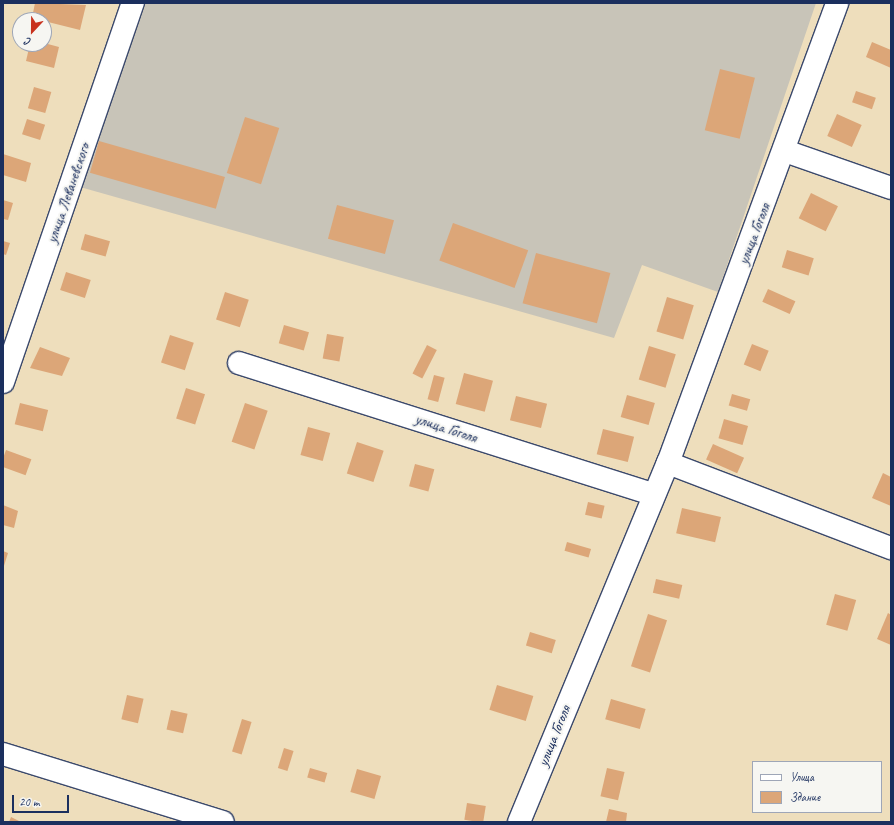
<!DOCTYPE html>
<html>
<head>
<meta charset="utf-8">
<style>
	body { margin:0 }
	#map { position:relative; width:894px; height:825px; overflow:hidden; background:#eedebc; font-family:Caveat,sans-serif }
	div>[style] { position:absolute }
	.industrial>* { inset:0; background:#c8c4b8 }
	.building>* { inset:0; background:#dca678; transform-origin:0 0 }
	.roads { filter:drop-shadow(1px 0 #3b496c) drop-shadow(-1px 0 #3b496c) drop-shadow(0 1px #3b496c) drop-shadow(0 -1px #3b496c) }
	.minor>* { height:22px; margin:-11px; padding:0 11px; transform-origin:11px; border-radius:11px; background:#fff }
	span { translate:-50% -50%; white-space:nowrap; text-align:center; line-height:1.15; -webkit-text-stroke:4px #f6f6f2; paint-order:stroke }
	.street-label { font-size:16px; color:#1b2f5e }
	.frame { position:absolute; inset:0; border:4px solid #1b2f5e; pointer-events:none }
	.legend { position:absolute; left:752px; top:761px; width:130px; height:52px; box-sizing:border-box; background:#f6f6f2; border:1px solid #9ea6b7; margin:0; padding:5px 7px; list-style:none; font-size:12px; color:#1b2f5e }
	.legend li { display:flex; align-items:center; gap:8px; height:20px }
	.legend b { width:20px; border:1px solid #9ea6b7 }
	.north { position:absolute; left:12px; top:12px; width:40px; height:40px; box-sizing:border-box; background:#f6f6f2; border:1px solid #9ea6b7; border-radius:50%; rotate:202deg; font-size:11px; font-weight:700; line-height:16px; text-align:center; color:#1b2f5e }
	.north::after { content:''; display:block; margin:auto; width:14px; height:18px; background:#c8321e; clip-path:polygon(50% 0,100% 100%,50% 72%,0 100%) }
	.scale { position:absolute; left:12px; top:795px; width:57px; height:18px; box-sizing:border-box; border:2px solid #1b2f5e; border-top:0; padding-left:5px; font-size:12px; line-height:14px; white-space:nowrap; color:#1b2f5e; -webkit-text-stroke:3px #f6f6f2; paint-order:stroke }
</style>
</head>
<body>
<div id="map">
	<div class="industrial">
		<i style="clip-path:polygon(146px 3px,816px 3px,718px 292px,642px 265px,614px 338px,80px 187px)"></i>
	</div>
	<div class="building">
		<i style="clip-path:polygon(35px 3px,86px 5px,80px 30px,32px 18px)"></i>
		<i style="clip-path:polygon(872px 42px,891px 50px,891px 68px,866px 57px)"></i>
		<i style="clip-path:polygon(44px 43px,59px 47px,54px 68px,26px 61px,30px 44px)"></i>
		<i style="left:720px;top:69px;width:36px;height:63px;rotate:14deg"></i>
		<i style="left:34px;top:87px;width:18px;height:22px;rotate:16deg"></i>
		<i style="left:856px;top:91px;width:21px;height:12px;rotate:19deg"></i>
		<i style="left:837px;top:114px;width:27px;height:24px;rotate:24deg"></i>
		<i style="left:245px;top:117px;width:36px;height:59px;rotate:18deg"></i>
		<i style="left:27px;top:119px;width:19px;height:16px;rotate:18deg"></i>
		<i style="left:99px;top:141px;width:131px;height:33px;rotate:16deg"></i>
		<i style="clip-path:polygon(3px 154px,31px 163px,26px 182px,3px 175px)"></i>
		<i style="left:811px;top:193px;width:30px;height:28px;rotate:26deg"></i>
		<i style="clip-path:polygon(3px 200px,13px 203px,8px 220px,3px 219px)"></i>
		<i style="left:337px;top:205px;width:59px;height:35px;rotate:15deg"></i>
		<i style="left:453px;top:223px;width:80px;height:40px;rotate:20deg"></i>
		<i style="left:85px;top:234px;width:26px;height:16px;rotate:16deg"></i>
		<i style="clip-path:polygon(3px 241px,10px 243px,6px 255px,3px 254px)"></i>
		<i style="left:787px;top:250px;width:28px;height:18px;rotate:17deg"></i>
		<i style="left:536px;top:253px;width:77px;height:52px;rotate:15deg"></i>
		<i style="left:66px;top:272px;width:26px;height:19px;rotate:18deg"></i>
		<i style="left:768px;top:289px;width:30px;height:14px;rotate:24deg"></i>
		<i style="left:225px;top:292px;width:25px;height:29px;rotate:18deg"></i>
		<i style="left:667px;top:297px;width:28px;height:36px;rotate:17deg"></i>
		<i style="left:284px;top:325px;width:26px;height:19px;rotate:16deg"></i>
		<i style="left:327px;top:334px;width:17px;height:25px;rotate:10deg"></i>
		<i style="left:170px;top:335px;width:25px;height:29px;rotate:18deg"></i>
		<i style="left:752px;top:344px;width:18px;height:22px;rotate:22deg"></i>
		<i style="left:427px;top:345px;width:11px;height:32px;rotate:27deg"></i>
		<i style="left:649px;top:346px;width:28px;height:35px;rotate:17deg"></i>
		<i style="clip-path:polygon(40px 347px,70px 358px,62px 376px,30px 368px)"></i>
		<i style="left:464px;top:373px;width:30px;height:32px;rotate:15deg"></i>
		<i style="left:434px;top:375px;width:11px;height:25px;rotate:15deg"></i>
		<i style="left:186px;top:388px;width:20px;height:32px;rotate:18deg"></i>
		<i style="left:732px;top:394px;width:19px;height:12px;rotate:16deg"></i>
		<i style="left:627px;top:395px;width:29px;height:23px;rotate:16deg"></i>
		<i style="left:516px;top:396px;width:32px;height:25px;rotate:14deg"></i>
		<i style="left:20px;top:403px;width:29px;height:22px;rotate:14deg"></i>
		<i style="left:245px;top:403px;width:24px;height:41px;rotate:19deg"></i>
		<i style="left:724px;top:419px;width:25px;height:20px;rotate:16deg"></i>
		<i style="left:308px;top:427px;width:23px;height:29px;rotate:15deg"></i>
		<i style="left:603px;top:429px;width:32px;height:26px;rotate:14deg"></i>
		<i style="left:357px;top:442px;width:28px;height:33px;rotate:18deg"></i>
		<i style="left:713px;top:444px;width:34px;height:17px;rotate:24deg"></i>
		<i style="left:6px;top:450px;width:27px;height:17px;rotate:20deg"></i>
		<i style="left:415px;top:464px;width:20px;height:23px;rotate:15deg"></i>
		<i style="clip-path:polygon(883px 473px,891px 477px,891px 506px,872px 498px)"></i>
		<i style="left:588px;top:502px;width:17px;height:13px;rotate:13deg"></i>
		<i style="clip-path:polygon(3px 505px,18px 511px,14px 528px,3px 525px)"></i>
		<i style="left:682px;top:508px;width:40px;height:26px;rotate:13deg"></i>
		<i style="left:567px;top:542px;width:25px;height:9px;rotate:16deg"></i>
		<i style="clip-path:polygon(3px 551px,8px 553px,3px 569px)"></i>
		<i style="left:656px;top:579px;width:27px;height:14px;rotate:13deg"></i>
		<i style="left:835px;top:594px;width:22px;height:32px;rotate:16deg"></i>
		<i style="clip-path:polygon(888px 613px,891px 615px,891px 645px,877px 639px)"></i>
		<i style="left:648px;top:614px;width:20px;height:55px;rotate:18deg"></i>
		<i style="left:530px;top:632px;width:27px;height:14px;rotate:17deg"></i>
		<i style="left:497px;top:685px;width:38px;height:26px;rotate:17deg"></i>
		<i style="left:127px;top:695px;width:17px;height:25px;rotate:13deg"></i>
		<i style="left:611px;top:699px;width:36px;height:21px;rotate:16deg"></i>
		<i style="left:171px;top:710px;width:17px;height:20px;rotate:13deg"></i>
		<i style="left:242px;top:719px;width:10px;height:34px;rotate:17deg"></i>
		<i style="left:284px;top:748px;width:10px;height:21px;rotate:17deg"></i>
		<i style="left:310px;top:768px;width:18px;height:10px;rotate:16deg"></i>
		<i style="left:607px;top:768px;width:18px;height:29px;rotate:13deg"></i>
		<i style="left:357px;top:769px;width:25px;height:24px;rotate:16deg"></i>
		<i style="left:467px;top:803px;width:19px;height:17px;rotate:9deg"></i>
		<i style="clip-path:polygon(609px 809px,627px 813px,626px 822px,606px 822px)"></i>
		<i style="clip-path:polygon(11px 817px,21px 822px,9px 822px)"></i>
	</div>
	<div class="roads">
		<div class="minor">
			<i style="left:785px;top:151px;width:112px;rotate:19.2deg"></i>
			<i style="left:239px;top:363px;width:434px;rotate:17.6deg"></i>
			<i style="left:3px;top:382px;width:401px;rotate:-71.1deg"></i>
			<i style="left:668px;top:463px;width:239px;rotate:20.9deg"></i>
			<i style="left:3px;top:754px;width:230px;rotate:17.2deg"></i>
			<i style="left:519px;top:822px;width:389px;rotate:-67.5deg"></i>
			<i style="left:668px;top:463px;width:490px;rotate:-69.8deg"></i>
		</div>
	</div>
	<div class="street-label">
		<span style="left:68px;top:193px;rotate:-71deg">улица Леваневского</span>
		<span style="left:754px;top:234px;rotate:-69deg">улица Гоголя</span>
		<span style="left:446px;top:428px;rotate:18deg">улица Гоголя</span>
		<span style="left:554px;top:736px;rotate:-68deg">улица Гоголя</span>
	</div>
	<div class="frame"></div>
	<ul class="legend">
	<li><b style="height:5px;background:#fff"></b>Улица</li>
	<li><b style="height:11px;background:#dca678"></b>Здание</li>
	</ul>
	<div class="north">С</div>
	<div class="scale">20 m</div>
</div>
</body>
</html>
